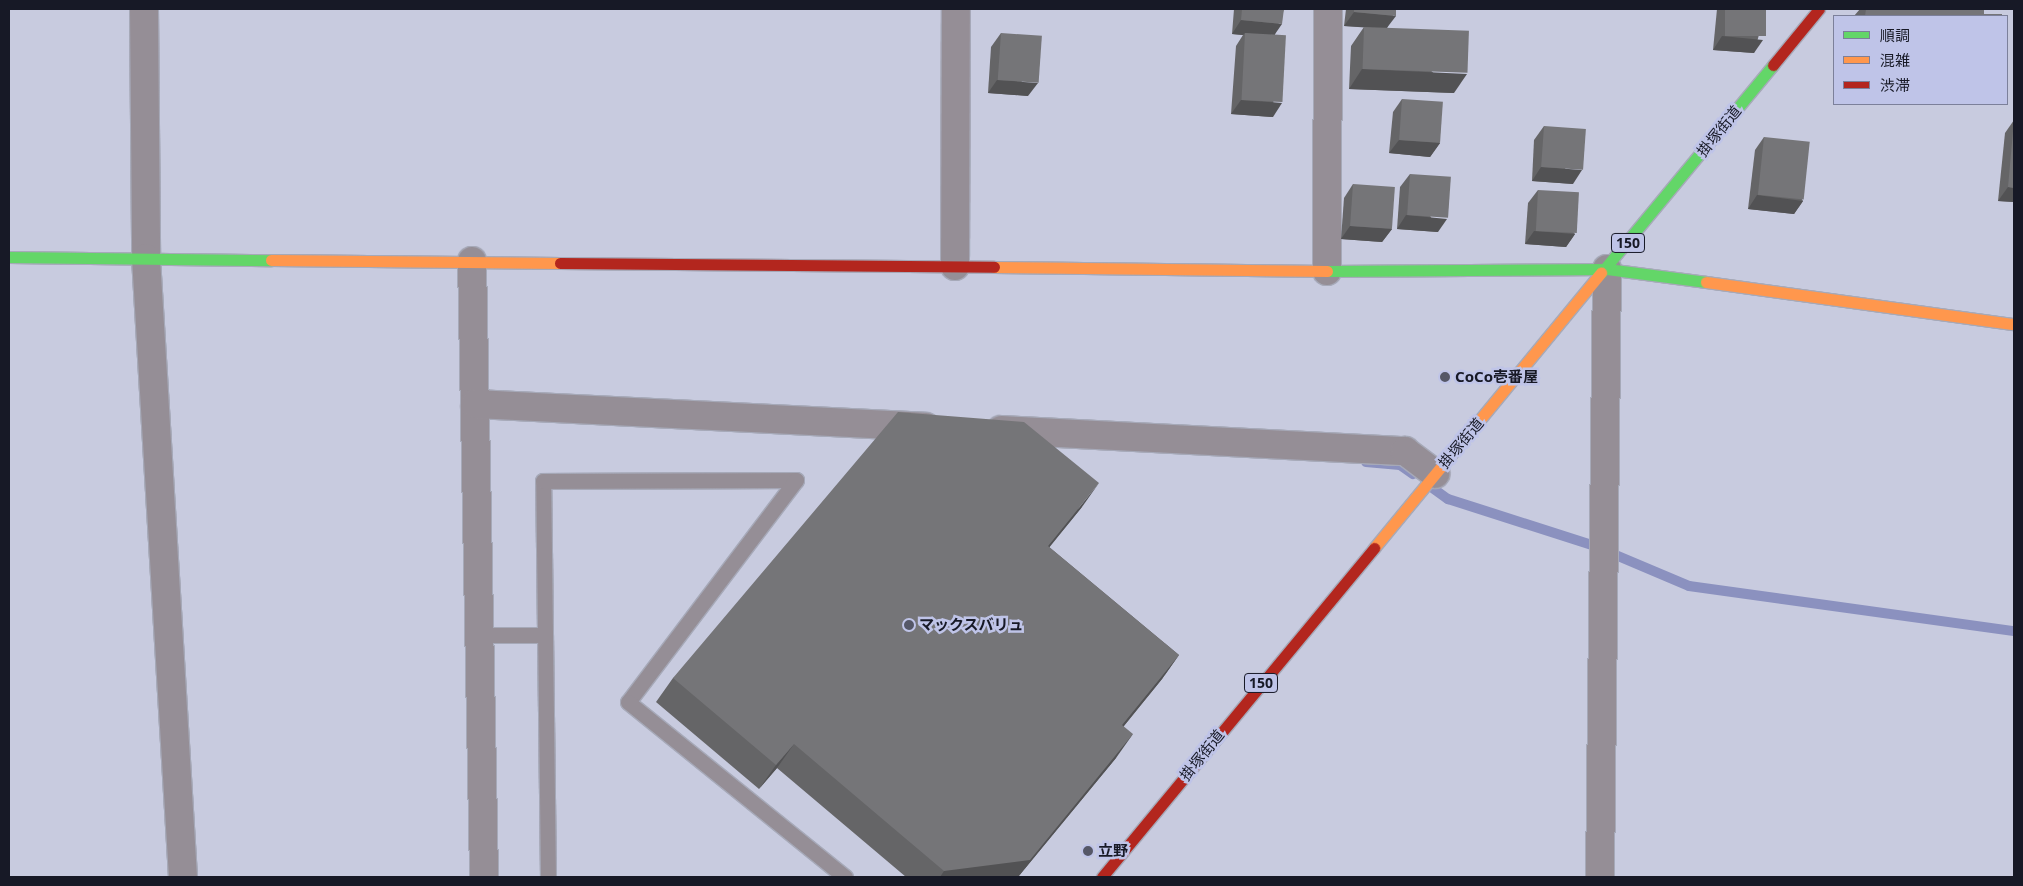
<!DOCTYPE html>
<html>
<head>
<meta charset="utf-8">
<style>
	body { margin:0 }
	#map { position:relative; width:2023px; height:886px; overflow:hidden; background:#c8cbdf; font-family:"Noto Sans","Noto Sans JP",sans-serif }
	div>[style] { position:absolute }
	.stream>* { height:10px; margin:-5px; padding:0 5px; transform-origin:5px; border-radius:5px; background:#8b91bf }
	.roads { filter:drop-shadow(1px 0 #a6a9b8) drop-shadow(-1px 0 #a6a9b8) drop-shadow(0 1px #a6a9b8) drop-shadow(0 -1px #a6a9b8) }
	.lane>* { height:15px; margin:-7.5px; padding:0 7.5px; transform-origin:7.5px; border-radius:7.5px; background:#958e96 }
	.street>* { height:28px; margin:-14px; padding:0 14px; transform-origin:14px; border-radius:14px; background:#958e96 }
	.fast>* { height:11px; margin:-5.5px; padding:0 5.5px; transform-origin:5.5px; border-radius:5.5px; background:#63d668 }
	.slow>* { height:11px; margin:-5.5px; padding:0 5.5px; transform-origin:5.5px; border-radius:5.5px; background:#ff974d }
	.jam>* { height:11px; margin:-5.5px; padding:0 5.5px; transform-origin:5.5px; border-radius:5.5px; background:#b3261e }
	.wall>* { inset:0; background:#656567 }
	.shaded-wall>* { inset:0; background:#525254 }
	.building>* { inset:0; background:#757578; transform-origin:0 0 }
	.dots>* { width:14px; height:14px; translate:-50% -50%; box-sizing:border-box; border:2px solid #bfc4e8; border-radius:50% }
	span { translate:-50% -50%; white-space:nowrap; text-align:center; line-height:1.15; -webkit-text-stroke:5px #bfc4e8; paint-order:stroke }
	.shield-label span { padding:1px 4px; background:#bfc4e8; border:1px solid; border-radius:4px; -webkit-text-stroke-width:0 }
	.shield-label { font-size:14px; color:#171926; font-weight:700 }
	.street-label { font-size:15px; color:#171926 }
	.poi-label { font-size:15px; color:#171926; font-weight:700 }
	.left { translate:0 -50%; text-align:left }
	.frame { position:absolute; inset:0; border:10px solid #171926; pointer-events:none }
	.legend { position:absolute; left:1833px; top:15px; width:175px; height:90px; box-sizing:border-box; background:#bfc4e8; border:1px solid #7c809a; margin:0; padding:6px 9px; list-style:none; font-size:15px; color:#171926 }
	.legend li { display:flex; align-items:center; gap:10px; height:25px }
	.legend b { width:25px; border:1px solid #7c809a }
</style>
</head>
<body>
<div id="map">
	<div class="stream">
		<i style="left:1366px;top:462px;width:34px;rotate:5deg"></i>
		<i style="left:1400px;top:465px;width:16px;rotate:35deg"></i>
		<i style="left:1427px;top:484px;width:26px;rotate:36deg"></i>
		<i style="left:1448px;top:499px;width:151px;rotate:17.7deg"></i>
		<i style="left:1592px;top:545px;width:105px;rotate:22.9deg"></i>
		<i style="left:1689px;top:586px;width:328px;rotate:7.9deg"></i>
	</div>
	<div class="roads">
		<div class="lane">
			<i style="left:479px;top:635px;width:66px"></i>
			<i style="left:548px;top:877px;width:396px;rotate:-90.7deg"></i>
			<i style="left:543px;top:481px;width:253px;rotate:-0.2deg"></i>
			<i style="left:796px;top:480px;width:278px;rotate:127.1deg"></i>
			<i style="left:628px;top:702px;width:279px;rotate:38.9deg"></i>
		</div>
		<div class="street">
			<i style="left:144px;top:9px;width:249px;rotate:89.5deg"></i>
			<i style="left:146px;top:258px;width:620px;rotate:86.58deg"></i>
			<i style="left:472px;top:261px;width:616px;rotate:88.88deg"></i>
			<i style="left:955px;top:266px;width:257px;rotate:-89.8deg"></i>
			<i style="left:1327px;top:271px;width:262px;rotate:-89.8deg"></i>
			<i style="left:475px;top:404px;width:451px;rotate:2.9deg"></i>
			<i style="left:1001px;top:430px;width:405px;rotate:3deg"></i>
			<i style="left:1405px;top:451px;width:38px;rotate:37deg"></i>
			<i style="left:1600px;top:877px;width:608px;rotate:-89.34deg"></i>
		</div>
		<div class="fast">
			<i style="left:9px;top:257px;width:262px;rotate:0.7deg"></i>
			<i style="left:1327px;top:271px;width:280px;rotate:-0.4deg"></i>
			<i style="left:1607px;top:269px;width:100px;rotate:7.5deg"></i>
			<i style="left:1601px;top:273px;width:270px;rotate:-50.4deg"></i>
		</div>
		<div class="slow">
			<i style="left:271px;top:260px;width:289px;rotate:0.6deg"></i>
			<i style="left:994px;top:267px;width:333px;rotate:0.7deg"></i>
			<i style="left:1706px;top:282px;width:311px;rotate:7.8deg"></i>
			<i style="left:1374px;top:548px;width:357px;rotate:-50.5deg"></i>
		</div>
		<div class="jam">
			<i style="left:1773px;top:65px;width:72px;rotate:-50.6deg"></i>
			<i style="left:560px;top:263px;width:434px;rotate:0.5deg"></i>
			<i style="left:1102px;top:877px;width:427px;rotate:-50.4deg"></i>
		</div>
	</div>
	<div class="wall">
		<i style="clip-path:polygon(1234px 9px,1284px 9px,1275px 34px,1273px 117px,1231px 114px,1236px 46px,1243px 35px,1232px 34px)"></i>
		<i style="clip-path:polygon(1346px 9px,1396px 9px,1387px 28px,1454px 93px,1349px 89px,1351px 46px,1364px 27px,1344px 26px)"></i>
		<i style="clip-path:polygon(1717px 9px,1766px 9px,1754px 53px,1713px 50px)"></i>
		<i style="clip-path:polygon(1860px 9px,1984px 9px,1984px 14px,2002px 16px,1854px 16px)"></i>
		<i style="clip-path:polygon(1001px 33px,1028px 96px,988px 93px,991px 47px)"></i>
		<i style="clip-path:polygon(1402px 99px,1440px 143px,1430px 157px,1389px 153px,1393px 112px)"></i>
		<i style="clip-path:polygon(2014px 120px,2014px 202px,1998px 201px,2005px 133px)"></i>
		<i style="clip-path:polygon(1544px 126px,1573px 184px,1532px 181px,1534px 140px)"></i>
		<i style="clip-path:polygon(1764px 137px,1803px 201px,1794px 214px,1748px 209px,1755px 150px)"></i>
		<i style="clip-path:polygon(1410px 174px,1438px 232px,1397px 229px,1400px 187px)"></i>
		<i style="clip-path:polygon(1353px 184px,1392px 229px,1382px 242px,1341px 239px,1344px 198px)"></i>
		<i style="clip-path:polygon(1538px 190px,1575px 234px,1566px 247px,1525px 244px,1528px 203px)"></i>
		<i style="clip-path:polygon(1082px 507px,1049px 547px,1179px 655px,1162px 679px,1124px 726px,1116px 758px,1018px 877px,906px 877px,777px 768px,759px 789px,656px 702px,673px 678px)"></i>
	</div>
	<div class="shaded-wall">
		<i style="clip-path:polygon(1354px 12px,1396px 16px,1386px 29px,1344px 26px)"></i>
		<i style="clip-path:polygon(1241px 20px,1282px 24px,1273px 37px,1245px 33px,1243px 35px,1232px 34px)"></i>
		<i style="clip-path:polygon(1722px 36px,1763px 40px,1754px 53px,1713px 50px)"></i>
		<i style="clip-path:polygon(1362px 69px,1467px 74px,1454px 93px,1349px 89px)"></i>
		<i style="clip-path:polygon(997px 80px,1038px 83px,1028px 96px,988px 93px)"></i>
		<i style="clip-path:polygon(1241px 100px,1282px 103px,1273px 117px,1231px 114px)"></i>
		<i style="clip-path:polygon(1399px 140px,1440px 143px,1430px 157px,1389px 153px)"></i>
		<i style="clip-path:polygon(1541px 167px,1582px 170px,1573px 184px,1532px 181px)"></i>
		<i style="clip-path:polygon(2008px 187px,2014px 188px,2014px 202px,1998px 201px)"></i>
		<i style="clip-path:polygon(1757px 195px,1803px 201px,1794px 214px,1748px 209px)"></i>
		<i style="clip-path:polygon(1406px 215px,1447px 219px,1438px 232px,1397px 229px)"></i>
		<i style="clip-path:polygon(1350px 226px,1392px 229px,1382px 242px,1341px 239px)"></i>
		<i style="clip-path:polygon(1534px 231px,1575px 234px,1566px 247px,1525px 244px)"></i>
		<i style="clip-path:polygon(1099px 483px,1082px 507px,1031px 570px,1048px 546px)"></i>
		<i style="clip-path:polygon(1179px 655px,1162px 679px,1105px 749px,1122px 725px)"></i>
		<i style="clip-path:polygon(1133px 734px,1116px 758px,1018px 877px,940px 877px,944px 871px)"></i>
		<i style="clip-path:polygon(794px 744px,777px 768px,759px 789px,776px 765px)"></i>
	</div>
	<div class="building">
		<i style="clip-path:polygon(1242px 9px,1284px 9px,1282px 24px,1241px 20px)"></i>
		<i style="clip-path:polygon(1354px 9px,1396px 9px,1396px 16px,1354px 12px)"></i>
		<i style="left:1725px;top:9px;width:41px;height:27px"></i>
		<i style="clip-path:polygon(1866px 9px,1984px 9px,1984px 14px,2002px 14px,2002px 16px,1865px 16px)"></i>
		<i style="left:1364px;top:27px;width:105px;height:42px;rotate:2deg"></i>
		<i style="left:1001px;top:33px;width:41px;height:47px;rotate:4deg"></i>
		<i style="left:1245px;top:33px;width:41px;height:67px;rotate:3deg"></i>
		<i style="left:1402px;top:99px;width:41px;height:41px;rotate:4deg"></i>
		<i style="clip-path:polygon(2014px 120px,2014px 188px,2008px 187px)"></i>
		<i style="left:1544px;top:126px;width:42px;height:41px;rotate:4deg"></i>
		<i style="left:1764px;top:137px;width:46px;height:58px;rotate:6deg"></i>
		<i style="left:1410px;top:174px;width:41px;height:41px;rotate:4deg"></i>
		<i style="left:1353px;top:184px;width:42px;height:42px;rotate:4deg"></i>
		<i style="left:1538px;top:190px;width:41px;height:41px;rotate:3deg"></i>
		<i style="clip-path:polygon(898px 412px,1024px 422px,1099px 483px,1048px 546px,1179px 655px,1122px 725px,1133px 734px,1030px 860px,944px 871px,794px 744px,776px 765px,673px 678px)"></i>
	</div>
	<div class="dots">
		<i style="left:1445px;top:377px;background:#555767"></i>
		<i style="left:909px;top:625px;background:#555767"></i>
		<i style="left:1088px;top:851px;background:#555767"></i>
	</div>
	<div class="shield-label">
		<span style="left:1628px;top:243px">150</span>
		<span style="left:1261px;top:683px">150</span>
	</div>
	<div class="street-label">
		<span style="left:1719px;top:131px;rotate:-51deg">掛塚街道</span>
		<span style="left:1461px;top:443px;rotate:-50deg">掛塚街道</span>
		<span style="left:1202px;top:755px;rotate:-51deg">掛塚街道</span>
	</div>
	<div class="poi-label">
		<span class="left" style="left:1455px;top:377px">CoCo壱番屋</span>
		<span class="left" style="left:919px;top:625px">マックスバリュ</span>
		<span class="left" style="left:1098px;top:851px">立野</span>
	</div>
	<div class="frame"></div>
	<ul class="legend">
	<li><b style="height:6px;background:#63d668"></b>順調</li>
	<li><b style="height:6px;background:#ff974d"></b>混雑</li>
	<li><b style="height:6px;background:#b3261e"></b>渋滞</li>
	</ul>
</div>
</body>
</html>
